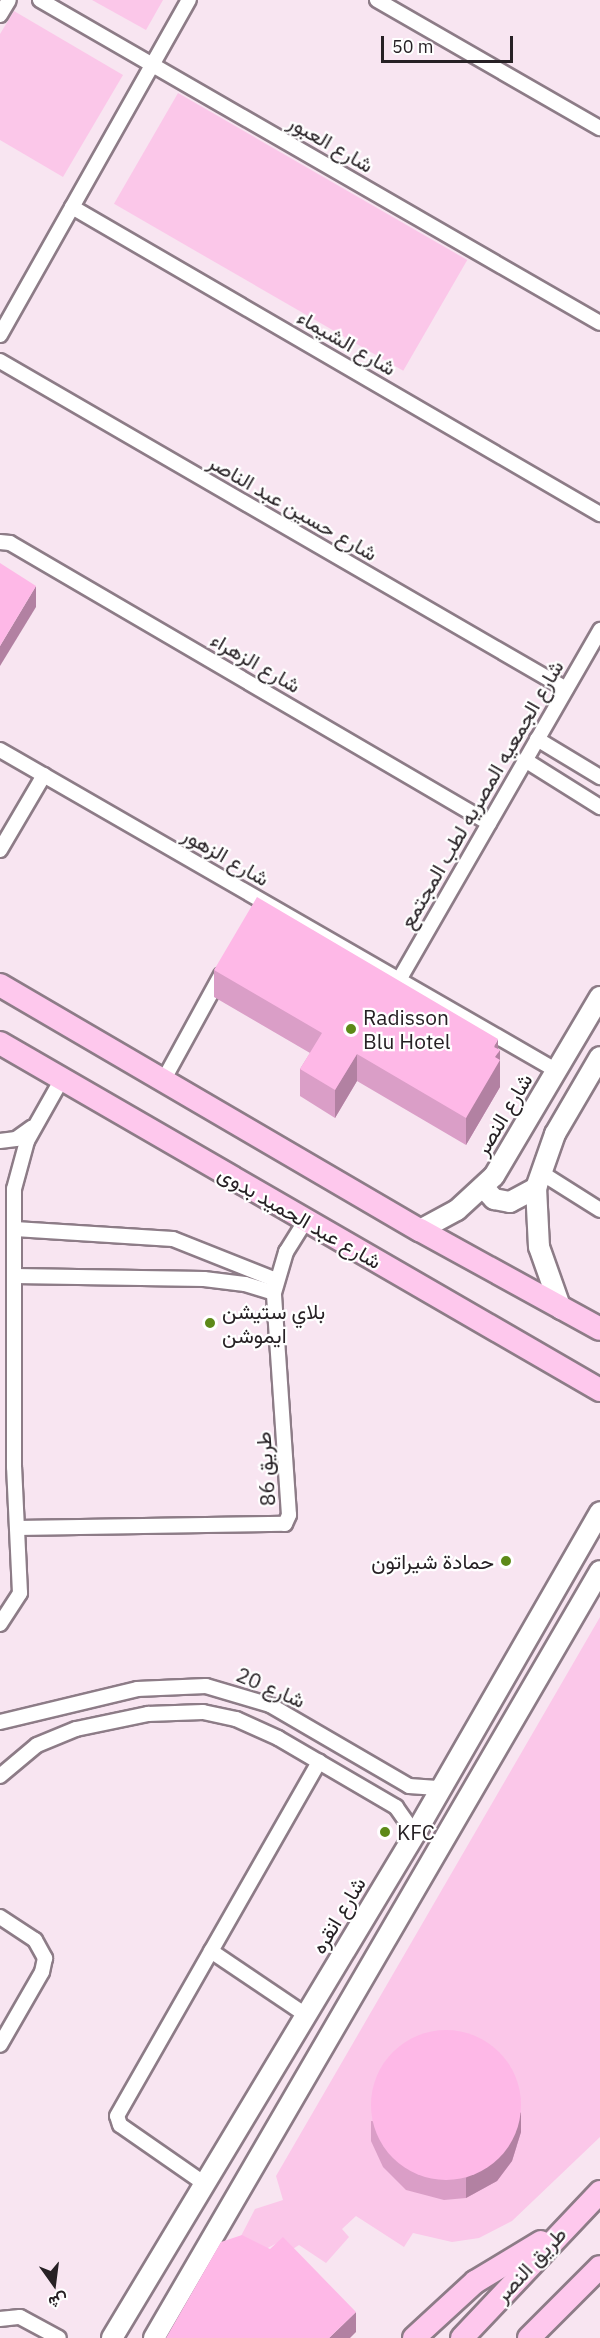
<!DOCTYPE html>
<html>
<head>
<meta charset="utf-8">
<style>
	body { margin:0 }
	#map { position:relative; width:600px; height:2338px; overflow:hidden; background:#f8e5f1; font-family:"IBM Plex Sans",Vazirmatn,sans-serif }
	div>[style] { position:absolute }
	.green>* { inset:0; background:#fbc7e9; transform-origin:0 0 }
	.roads { filter:drop-shadow(2px 0 #8d7c87) drop-shadow(-2px 0 #8d7c87) drop-shadow(0 2px #8d7c87) drop-shadow(0 -2px #8d7c87) }
	.street>* { height:14px; margin:-7px; padding:0 7px; transform-origin:7px; border-radius:7px; background:#fff }
	.secondary>* { height:20px; margin:-10px; padding:0 10px; transform-origin:10px; border-radius:10px; background:#fff }
	.primary>* { height:22px; margin:-11px; padding:0 11px; transform-origin:11px; border-radius:11px; background:#fec8ed }
	.wall>* { inset:0; background:#da9ec7 }
	.shaded-wall>* { inset:0; background:#b281a2 }
	.building>* { inset:0; background:#feb8e7 }
	.round { border-radius:50% }
	.dots>* { width:16px; height:16px; translate:-50% -50%; box-sizing:border-box; border:3px solid #fff; border-radius:50% }
	span { translate:-50% -50%; white-space:nowrap; text-align:center; line-height:1.15; -webkit-text-stroke:4.5px #fff; paint-order:stroke }
	.street-label { font-size:21px; color:#272125 }
	.poi-label { font-size:21px; color:#272125 }
	.left { translate:0 -50%; text-align:left }
	.right { translate:-100% -50%; text-align:right }
	.north { position:absolute; left:24px; top:2254px; width:60px; height:60px; -webkit-text-stroke:4px #fff; paint-order:stroke; rotate:166deg; font-size:16px; font-weight:700; line-height:24px; text-align:center; color:#272125 }
	.north::after { content:''; display:block; margin:auto; width:21px; height:27px; background:#272125; clip-path:polygon(50% 0,100% 100%,50% 72%,0 100%) }
	.scale { position:absolute; left:381px; top:36px; width:132px; height:27px; box-sizing:border-box; border:3px solid #272125; border-top:0; padding-left:8px; font-size:18px; line-height:21px; white-space:nowrap; color:#272125; -webkit-text-stroke:4px #fff; paint-order:stroke }
</style>
</head>
<body>
<div id="map">
	<div class="green">
		<i style="clip-path:polygon(92px 0,163px 0,146px 30px)"></i>
		<i style="clip-path:polygon(14px 11px,123px 75px,63px 177px,0 140px,0 34px)"></i>
		<i style="left:178px;top:93px;width:334px;height:128px;rotate:30deg"></i>
		<i style="clip-path:polygon(600px 1617px,600px 2137px,512px 2221px,479px 2238px,452px 2242px,413px 2233px,404px 2247px,356px 2216px,342px 2229px,349px 2237px,326px 2263px,299px 2245px,288px 2252px,277px 2243px,251px 2257px,241px 2236px,255px 2209px,283px 2200px,276px 2176px)"></i>
	</div>
	<div class="roads">
		<div class="street">
			<i style="left:40px;top:0;width:646px;rotate:29.98deg"></i>
			<i style="left:377px;top:0;width:257px;rotate:29.9deg"></i>
			<i style="left:0;top:15px;width:17px;rotate:-59deg"></i>
			<i style="left:72px;top:207px;width:611px;rotate:30.18deg"></i>
			<i style="left:0;top:335px;width:385px;rotate:-60.6deg"></i>
			<i style="left:0;top:361px;width:654px;rotate:30.09deg"></i>
			<i style="left:0;top:542px;width:10px;rotate:6deg"></i>
			<i style="left:10px;top:543px;width:555px;rotate:30.31deg"></i>
			<i style="left:537px;top:739px;width:74px;rotate:31.1deg"></i>
			<i style="left:0;top:750px;width:643px;rotate:29.95deg"></i>
			<i style="left:525px;top:760px;width:89px;rotate:32.1deg"></i>
			<i style="left:0;top:850px;width:87px;rotate:-59.6deg"></i>
			<i style="left:399px;top:980px;width:404px;rotate:-60.1deg"></i>
			<i style="left:163px;top:1081px;width:121px;rotate:-61.3deg"></i>
			<i style="left:0;top:1141px;width:16px;rotate:-7deg"></i>
			<i style="left:16px;top:1139px;width:19px;rotate:-36deg"></i>
			<i style="left:540px;top:1172px;width:71px;rotate:32.3deg"></i>
			<i style="left:15px;top:1229px;width:158px;rotate:3.6deg"></i>
			<i style="left:173px;top:1239px;width:111px;rotate:21.7deg"></i>
			<i style="left:15px;top:1276px;width:189px;rotate:0.9deg"></i>
			<i style="left:204px;top:1279px;width:41px;rotate:7deg"></i>
			<i style="left:245px;top:1284px;width:30px;rotate:17deg"></i>
			<i style="left:17px;top:1528px;width:268px;rotate:-0.9deg"></i>
			<i style="left:285px;top:1524px;width:10px;rotate:-66deg"></i>
			<i style="left:289px;top:1515px;width:223px;rotate:-93.9deg"></i>
			<i style="left:274px;top:1293px;width:43px;rotate:-73.7deg"></i>
			<i style="left:286px;top:1252px;width:36px;rotate:-58deg"></i>
			<i style="left:0;top:1624px;width:37px;rotate:-57deg"></i>
			<i style="left:20px;top:1593px;width:126px;rotate:-92.7deg"></i>
			<i style="left:14px;top:1467px;width:278px;rotate:-90deg"></i>
			<i style="left:14px;top:1189px;width:50px;rotate:-74.8deg"></i>
			<i style="left:27px;top:1141px;width:71px;rotate:-60.6deg"></i>
			<i style="left:0;top:1722px;width:141px;rotate:-13.5deg"></i>
			<i style="left:137px;top:1689px;width:69px;rotate:-2.5deg"></i>
			<i style="left:206px;top:1686px;width:67px;rotate:16.5deg"></i>
			<i style="left:270px;top:1705px;width:161px;rotate:30.2deg"></i>
			<i style="left:409px;top:1786px;width:32px;rotate:4deg"></i>
			<i style="left:0;top:1776px;width:48px;rotate:-40deg"></i>
			<i style="left:37px;top:1745px;width:42px;rotate:-22.3deg"></i>
			<i style="left:76px;top:1729px;width:74px;rotate:-11.8deg"></i>
			<i style="left:148px;top:1714px;width:55px;rotate:-2.1deg"></i>
			<i style="left:203px;top:1712px;width:34px;rotate:12deg"></i>
			<i style="left:236px;top:1719px;width:46px;rotate:24.3deg"></i>
			<i style="left:278px;top:1738px;width:137px;rotate:30.3deg"></i>
			<i style="left:396px;top:1807px;width:33px;rotate:55deg"></i>
			<i style="left:0;top:1917px;width:42px;rotate:33.3deg"></i>
			<i style="left:35px;top:1940px;width:21px;rotate:61deg"></i>
			<i style="left:45px;top:1958px;width:14px;rotate:102deg"></i>
			<i style="left:42px;top:1972px;width:84px;rotate:119.9deg"></i>
			<i style="left:211px;top:1951px;width:115px;rotate:34deg"></i>
			<i style="left:205px;top:2184px;width:103px;rotate:-145.2deg"></i>
			<i style="left:120px;top:2125px;width:9px;rotate:-108deg"></i>
			<i style="left:117px;top:2116px;width:408px;rotate:-60.3deg"></i>
			<i style="left:0;top:2319px;width:20px;rotate:-6deg"></i>
			<i style="left:20px;top:2317px;width:44px;rotate:28.3deg"></i>
		</div>
		<div class="secondary">
			<i style="left:484px;top:1188px;width:15px;rotate:48deg"></i>
			<i style="left:494px;top:1199px;width:16px;rotate:11deg"></i>
			<i style="left:510px;top:1202px;width:30px;rotate:-28deg"></i>
			<i style="left:420px;top:1230px;width:42px;rotate:-28.4deg"></i>
			<i style="left:457px;top:1210px;width:50px;rotate:-42.6deg"></i>
			<i style="left:494px;top:1176px;width:208px;rotate:-59.4deg"></i>
			<i style="left:561px;top:1309px;width:66px;rotate:-109.5deg"></i>
			<i style="left:539px;top:1247px;width:59px;rotate:-92.9deg"></i>
			<i style="left:536px;top:1188px;width:57px;rotate:-70.6deg"></i>
			<i style="left:555px;top:1134px;width:89px;rotate:-59.7deg"></i>
			<i style="left:112px;top:2338px;width:588px;rotate:-58.99deg"></i>
			<i style="left:415px;top:1834px;width:371px;rotate:-60.1deg"></i>
			<i style="left:154px;top:2338px;width:887px;rotate:-59.82deg"></i>
		</div>
		<div class="primary">
			<i style="left:0;top:985px;width:486px;rotate:30.3deg"></i>
			<i style="left:420px;top:1230px;width:205px;rotate:28.8deg"></i>
			<i style="left:0;top:1043px;width:693px;rotate:30.04deg"></i>
			<i style="left:414px;top:2338px;width:83px;rotate:-42.6deg"></i>
			<i style="left:475px;top:2282px;width:77px;rotate:-31.2deg"></i>
			<i style="left:462px;top:2338px;width:201px;rotate:-46.6deg"></i>
			<i style="left:529px;top:2338px;width:100px;rotate:-45deg"></i>
		</div>
	</div>
	<div class="wall">
		<i style="clip-path:polygon(214px 970px,498px 1049px,500px 1050px,500px 1087px,466px 1145px,357px 1081px,335px 1118px,300px 1096px,300px 1069px,310px 1053px,214px 997px)"></i>
		<i style="clip-path:polygon(371px 2121px,521px 2132px,512px 2161px,497px 2181px,466px 2198px,444px 2200px,406px 2190px,383px 2167px,371px 2141px)"></i>
	</div>
	<div class="shaded-wall">
		<i style="clip-path:polygon(36px 586px,36px 607px,0 666px,0 646px)"></i>
		<i style="clip-path:polygon(498px 1039px,498px 1053px,500px 1050px,500px 1087px,466px 1145px,466px 1118px,494px 1047px)"></i>
		<i style="clip-path:polygon(357px 1054px,357px 1081px,335px 1118px,335px 1090px)"></i>
		<i style="clip-path:polygon(521px 2112px,521px 2132px,512px 2161px,497px 2181px,466px 2198px,466px 2178px)"></i>
		<i style="clip-path:polygon(356px 2312px,356px 2332px,350px 2338px,329px 2338px)"></i>
	</div>
	<div class="building">
		<i style="clip-path:polygon(0 563px,36px 586px,0 646px)"></i>
		<i style="clip-path:polygon(257px 897px,498px 1039px,494px 1047px,500px 1050px,495px 1057px,500px 1060px,466px 1118px,357px 1054px,335px 1090px,300px 1069px,322px 1033px,214px 970px)"></i>
		<i class="round" style="left:371px;top:2030px;width:150px;height:150px"></i>
		<i style="clip-path:polygon(242px 2235px,270px 2249px,283px 2237px,356px 2312px,329px 2338px,166px 2338px,221px 2242px)"></i>
	</div>
	<div class="dots">
		<i style="left:351px;top:1029px;background:#5d8918"></i>
		<i style="left:210px;top:1323px;background:#5d8918"></i>
		<i style="left:506px;top:1561px;background:#5d8918"></i>
		<i style="left:385px;top:1832px;background:#5d8918"></i>
	</div>
	<div class="street-label">
		<span style="left:331px;top:143px;rotate:30deg">شارع العبور</span>
		<span style="left:347px;top:342px;rotate:30deg">شارع الشيماء</span>
		<span style="left:293px;top:507px;rotate:30deg">شارع حسين عبد الناصر</span>
		<span style="left:256px;top:662px;rotate:30deg">شارع الزهراء</span>
		<span style="left:481px;top:794px;rotate:-60deg">شارع الجمعيه المصريه لطب المجتمع</span>
		<span style="left:226px;top:856px;rotate:30deg">شارع الزهور</span>
		<span style="left:503px;top:1114px;rotate:-59deg">شارع النصر</span>
		<span style="left:300px;top:1217px;rotate:30deg">شارع عبد الحميد بدوى</span>
		<span style="left:265px;top:1469px;rotate:-94deg">طريق 86</span>
		<span style="left:271px;top:1687px;rotate:23deg">شارع 20</span>
		<span style="left:338px;top:1915px;rotate:-59deg">شارع انقره</span>
		<span style="left:530px;top:2264px;rotate:-47deg">طريق النصر</span>
	</div>
	<div class="poi-label">
		<span class="left" style="left:363px;top:1029px">Radisson<br>Blu Hotel</span>
		<span class="left" style="left:222px;top:1323px">بلاي ستيشن<br>ايموشن</span>
		<span class="right" style="left:494px;top:1561px">حمادة شيراتون</span>
		<span class="left" style="left:397px;top:1832px">KFC</span>
	</div>
	<div class="north">ش</div>
	<div class="scale">50 m</div>
</div>
</body>
</html>
